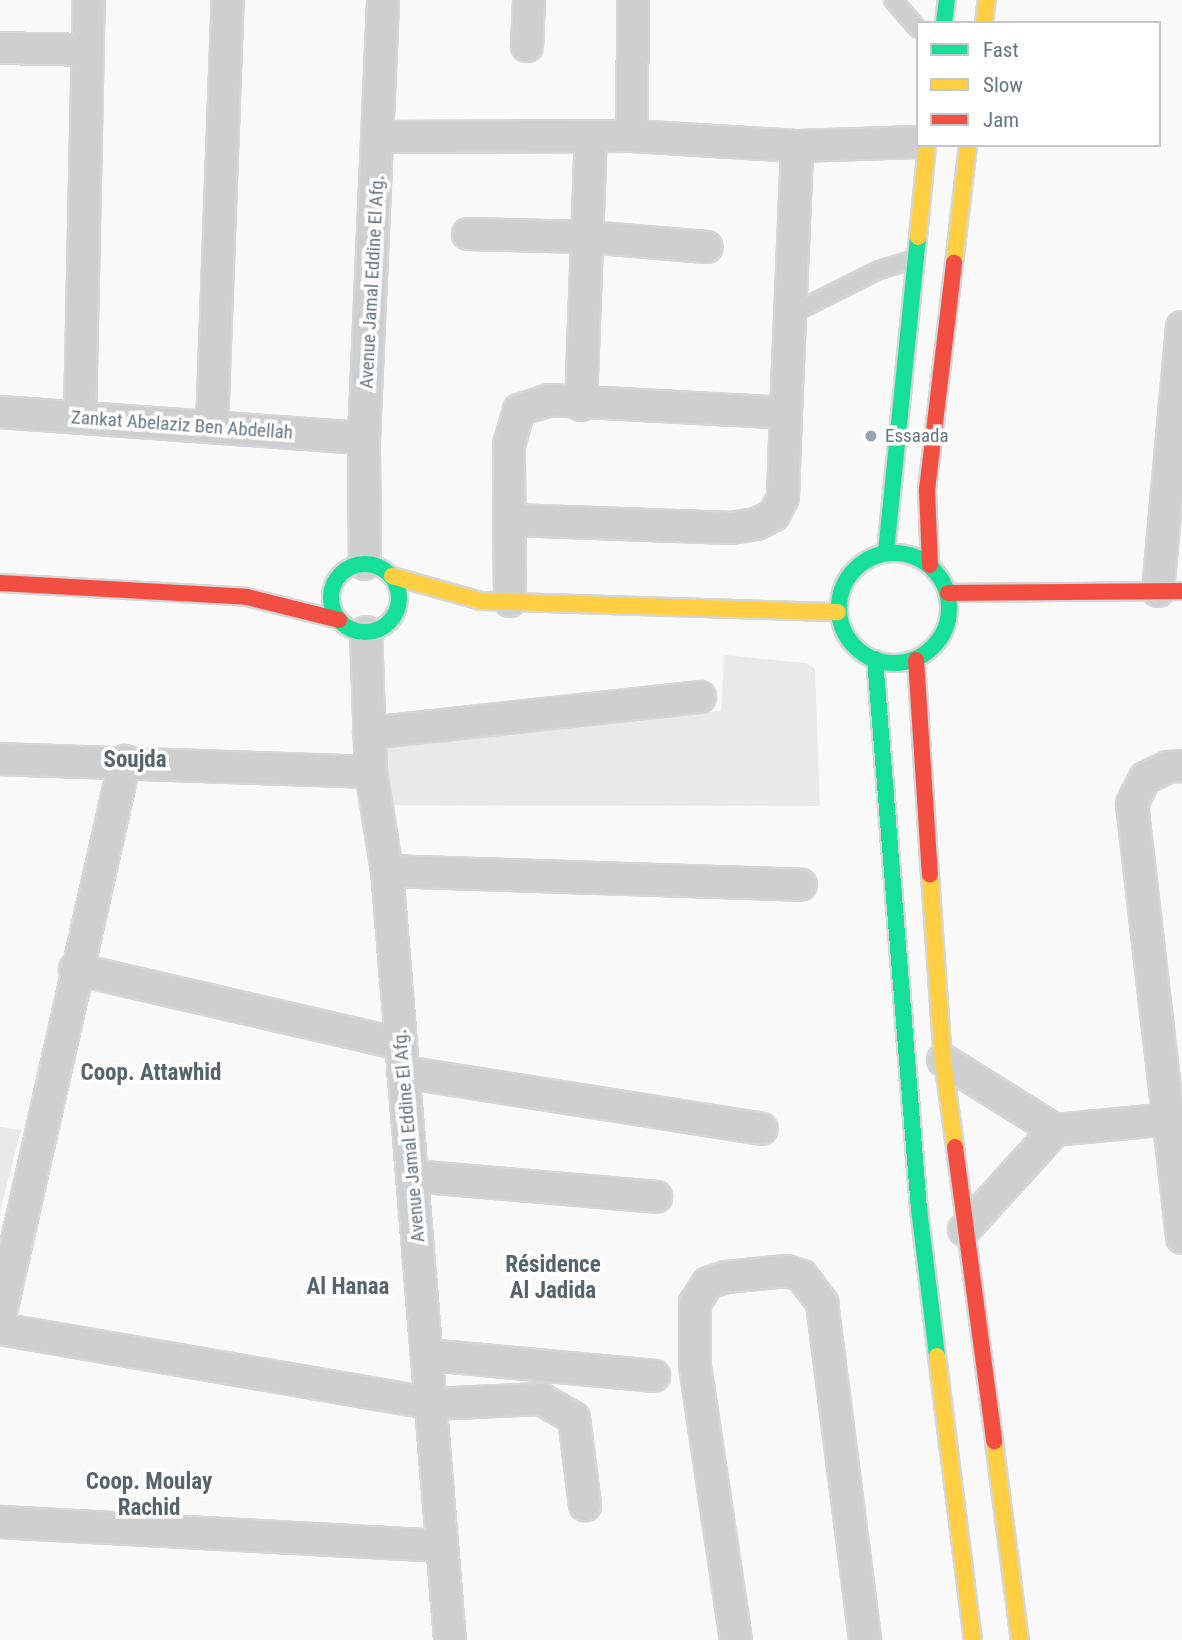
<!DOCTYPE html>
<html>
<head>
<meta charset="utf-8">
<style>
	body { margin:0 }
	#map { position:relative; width:1182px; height:1640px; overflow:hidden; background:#f9f9f9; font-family:"Roboto Condensed",sans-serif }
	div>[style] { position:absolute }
	.built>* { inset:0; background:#e8e9e9 }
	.roads { filter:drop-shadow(2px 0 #d5d6d7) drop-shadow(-2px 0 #d5d6d7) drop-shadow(0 2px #d5d6d7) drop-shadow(0 -2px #d5d6d7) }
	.lane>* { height:16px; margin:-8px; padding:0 8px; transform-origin:8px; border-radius:8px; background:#cecfd0 }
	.street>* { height:30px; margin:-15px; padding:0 15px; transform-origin:15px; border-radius:15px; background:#cecfd0 }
	.fast>* { height:16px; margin:-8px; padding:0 8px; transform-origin:8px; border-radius:8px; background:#16e098 }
	.fast>.ring { margin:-8px; padding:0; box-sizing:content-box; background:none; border:16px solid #16e098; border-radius:50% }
	.slow>* { height:16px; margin:-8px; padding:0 8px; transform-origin:8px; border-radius:8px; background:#ffcf43 }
	.jam>* { height:16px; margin:-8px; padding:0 8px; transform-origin:8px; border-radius:8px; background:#f24e42 }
	.dots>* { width:19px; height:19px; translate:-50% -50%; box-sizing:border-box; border:4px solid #fff; border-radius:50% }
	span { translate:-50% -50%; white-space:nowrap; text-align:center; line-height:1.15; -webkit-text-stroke:7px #fff; paint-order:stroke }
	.street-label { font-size:19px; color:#657683 }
	.poi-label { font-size:19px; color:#657683 }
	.left { translate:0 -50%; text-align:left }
	.quarter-label { font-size:23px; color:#57646e; font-weight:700 }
	.legend { position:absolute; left:916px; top:21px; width:245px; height:126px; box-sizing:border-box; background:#fff; border:2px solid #c1c8cd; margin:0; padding:9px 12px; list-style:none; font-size:21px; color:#657683 }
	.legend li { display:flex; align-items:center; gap:14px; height:35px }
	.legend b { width:35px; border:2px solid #c1c8cd }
</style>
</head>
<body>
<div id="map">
	<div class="built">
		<i style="clip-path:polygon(724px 655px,806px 663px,815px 669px,820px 806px,377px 805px,370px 747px,721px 711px)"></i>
		<i style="clip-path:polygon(0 1127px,21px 1130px,0 1211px)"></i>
	</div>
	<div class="roads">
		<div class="lane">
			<i style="left:893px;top:0;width:38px;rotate:49deg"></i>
			<i style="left:791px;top:314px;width:98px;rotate:-26.6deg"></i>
			<i style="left:879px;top:270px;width:37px;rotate:-17deg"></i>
		</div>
		<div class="street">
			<i style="left:527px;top:46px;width:46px;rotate:-87.5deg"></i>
			<i style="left:0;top:48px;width:88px;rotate:1.3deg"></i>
			<i style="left:632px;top:136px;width:136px;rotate:-89.6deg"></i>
			<i style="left:379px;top:137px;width:253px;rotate:-0.2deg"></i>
			<i style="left:632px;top:136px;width:165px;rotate:3.5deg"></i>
			<i style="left:797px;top:146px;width:121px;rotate:-1.9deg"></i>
			<i style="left:468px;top:234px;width:119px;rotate:1.4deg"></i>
			<i style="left:587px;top:237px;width:120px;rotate:4.8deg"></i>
			<i style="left:581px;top:405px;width:267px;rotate:-87.9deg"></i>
			<i style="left:0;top:412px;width:365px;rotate:4.1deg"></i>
			<i style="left:80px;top:418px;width:418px;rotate:-88.8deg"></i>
			<i style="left:212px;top:427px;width:427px;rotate:-87.9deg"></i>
			<i style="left:512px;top:520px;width:219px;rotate:2.1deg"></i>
			<i style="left:731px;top:528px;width:26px;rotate:-9deg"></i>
			<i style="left:757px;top:524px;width:19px;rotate:-28deg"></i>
			<i style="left:774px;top:515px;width:20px;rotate:-63deg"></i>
			<i style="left:783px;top:497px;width:84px;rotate:-88deg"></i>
			<i style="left:365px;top:564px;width:126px;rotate:-90.5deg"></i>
			<i style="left:364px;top:438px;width:438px;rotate:-87.5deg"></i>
			<i style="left:1158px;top:591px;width:265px;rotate:-84.8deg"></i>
			<i style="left:510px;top:601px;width:156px;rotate:-90.4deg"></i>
			<i style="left:509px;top:445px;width:36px;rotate:-74deg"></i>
			<i style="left:519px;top:410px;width:32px;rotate:-18deg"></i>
			<i style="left:549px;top:400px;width:237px;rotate:3.1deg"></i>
			<i style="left:786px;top:413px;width:267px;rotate:-87.6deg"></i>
			<i style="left:366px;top:632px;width:140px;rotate:88deg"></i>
			<i style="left:371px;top:772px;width:100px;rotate:80.8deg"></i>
			<i style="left:387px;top:871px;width:772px;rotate:85.32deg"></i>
			<i style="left:369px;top:733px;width:333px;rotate:-6.2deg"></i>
			<i style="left:0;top:759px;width:371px;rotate:2deg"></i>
			<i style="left:1182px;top:766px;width:14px;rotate:176deg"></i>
			<i style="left:1168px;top:767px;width:25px;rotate:154deg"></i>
			<i style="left:1145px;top:778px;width:29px;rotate:117deg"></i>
			<i style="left:1132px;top:804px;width:437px;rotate:83.4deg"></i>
			<i style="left:387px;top:871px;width:414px;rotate:1.9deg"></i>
			<i style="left:75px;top:969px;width:334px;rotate:13deg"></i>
			<i style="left:943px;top:1060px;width:132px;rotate:32deg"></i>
			<i style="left:1055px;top:1130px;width:135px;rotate:132.3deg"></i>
			<i style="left:403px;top:1072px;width:363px;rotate:9deg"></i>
			<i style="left:1055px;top:1130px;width:128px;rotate:-5.4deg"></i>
			<i style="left:413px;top:1176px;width:244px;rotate:4.9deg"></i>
			<i style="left:0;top:1316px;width:569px;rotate:-77.31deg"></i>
			<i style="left:0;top:1329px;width:439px;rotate:9.8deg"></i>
			<i style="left:433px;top:1404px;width:108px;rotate:-2.7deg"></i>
			<i style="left:541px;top:1399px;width:38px;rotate:30deg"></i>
			<i style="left:574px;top:1418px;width:88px;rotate:82.8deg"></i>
			<i style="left:429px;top:1355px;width:226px;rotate:5.3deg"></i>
			<i style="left:0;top:1522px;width:442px;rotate:3.1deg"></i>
			<i style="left:736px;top:1640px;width:277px;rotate:-98.5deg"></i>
			<i style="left:695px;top:1366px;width:63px;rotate:-90deg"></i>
			<i style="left:695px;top:1303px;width:24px;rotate:-57deg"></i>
			<i style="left:708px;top:1283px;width:19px;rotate:-18deg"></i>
			<i style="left:726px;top:1277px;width:61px;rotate:-5.6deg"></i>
			<i style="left:787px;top:1271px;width:16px;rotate:18deg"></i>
			<i style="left:802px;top:1276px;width:34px;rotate:53deg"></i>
			<i style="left:822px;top:1303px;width:340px;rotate:82.7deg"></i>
		</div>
		<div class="fast">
			<i style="left:944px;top:23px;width:23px;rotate:-83deg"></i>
			<i style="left:886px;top:552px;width:317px;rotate:-84.2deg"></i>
			<i class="ring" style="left:839px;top:553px;width:94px;height:94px"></i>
			<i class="ring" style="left:331px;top:564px;width:52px;height:52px"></i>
			<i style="left:875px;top:659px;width:552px;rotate:85.43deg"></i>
			<i style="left:919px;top:1209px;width:148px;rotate:83deg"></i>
		</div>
		<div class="slow">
			<i style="left:984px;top:23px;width:23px;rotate:-83deg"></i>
			<i style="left:918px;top:237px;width:92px;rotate:-84.4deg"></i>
			<i style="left:954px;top:263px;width:119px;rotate:-83.2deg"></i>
			<i style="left:392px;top:576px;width:92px;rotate:15.7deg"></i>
			<i style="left:481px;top:601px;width:357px;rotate:1.8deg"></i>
			<i style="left:930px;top:875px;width:185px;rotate:86deg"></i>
			<i style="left:943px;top:1060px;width:88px;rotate:82.1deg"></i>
			<i style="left:937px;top:1356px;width:286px;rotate:82.8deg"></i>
			<i style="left:994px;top:1441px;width:201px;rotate:82.6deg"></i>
		</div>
		<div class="jam">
			<i style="left:930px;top:565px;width:75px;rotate:-92.3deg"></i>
			<i style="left:927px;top:490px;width:229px;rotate:-83.2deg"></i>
			<i style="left:0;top:583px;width:247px;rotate:3.2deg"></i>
			<i style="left:247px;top:597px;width:95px;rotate:14deg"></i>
			<i style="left:948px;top:593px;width:234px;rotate:-0.5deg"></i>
			<i style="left:916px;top:660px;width:215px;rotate:86.3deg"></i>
			<i style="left:955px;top:1147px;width:297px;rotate:82.4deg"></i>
		</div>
	</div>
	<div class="dots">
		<i style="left:871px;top:436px;background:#99a4ac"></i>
	</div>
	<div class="street-label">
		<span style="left:372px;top:282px;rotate:-87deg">Avenue Jamal Eddine El Afg.</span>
		<span style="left:182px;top:425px;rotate:4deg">Zankat Abelaziz Ben Abdellah</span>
		<span style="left:409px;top:1136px;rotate:-95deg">Avenue Jamal Eddine El Afg.</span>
	</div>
	<div class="poi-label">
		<span class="left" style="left:885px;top:436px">Essaada</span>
	</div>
	<div class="quarter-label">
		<span style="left:135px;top:760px">Soujda</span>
		<span style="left:151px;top:1073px">Coop. Attawhid</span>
		<span style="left:553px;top:1278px">Résidence<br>Al Jadida</span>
		<span style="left:348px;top:1287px">Al Hanaa</span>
		<span style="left:149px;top:1495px">Coop. Moulay<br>Rachid</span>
	</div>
	<ul class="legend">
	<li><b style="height:9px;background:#16e098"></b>Fast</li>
	<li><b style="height:9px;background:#ffcf43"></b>Slow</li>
	<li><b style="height:9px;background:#f24e42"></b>Jam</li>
	</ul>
</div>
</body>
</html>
